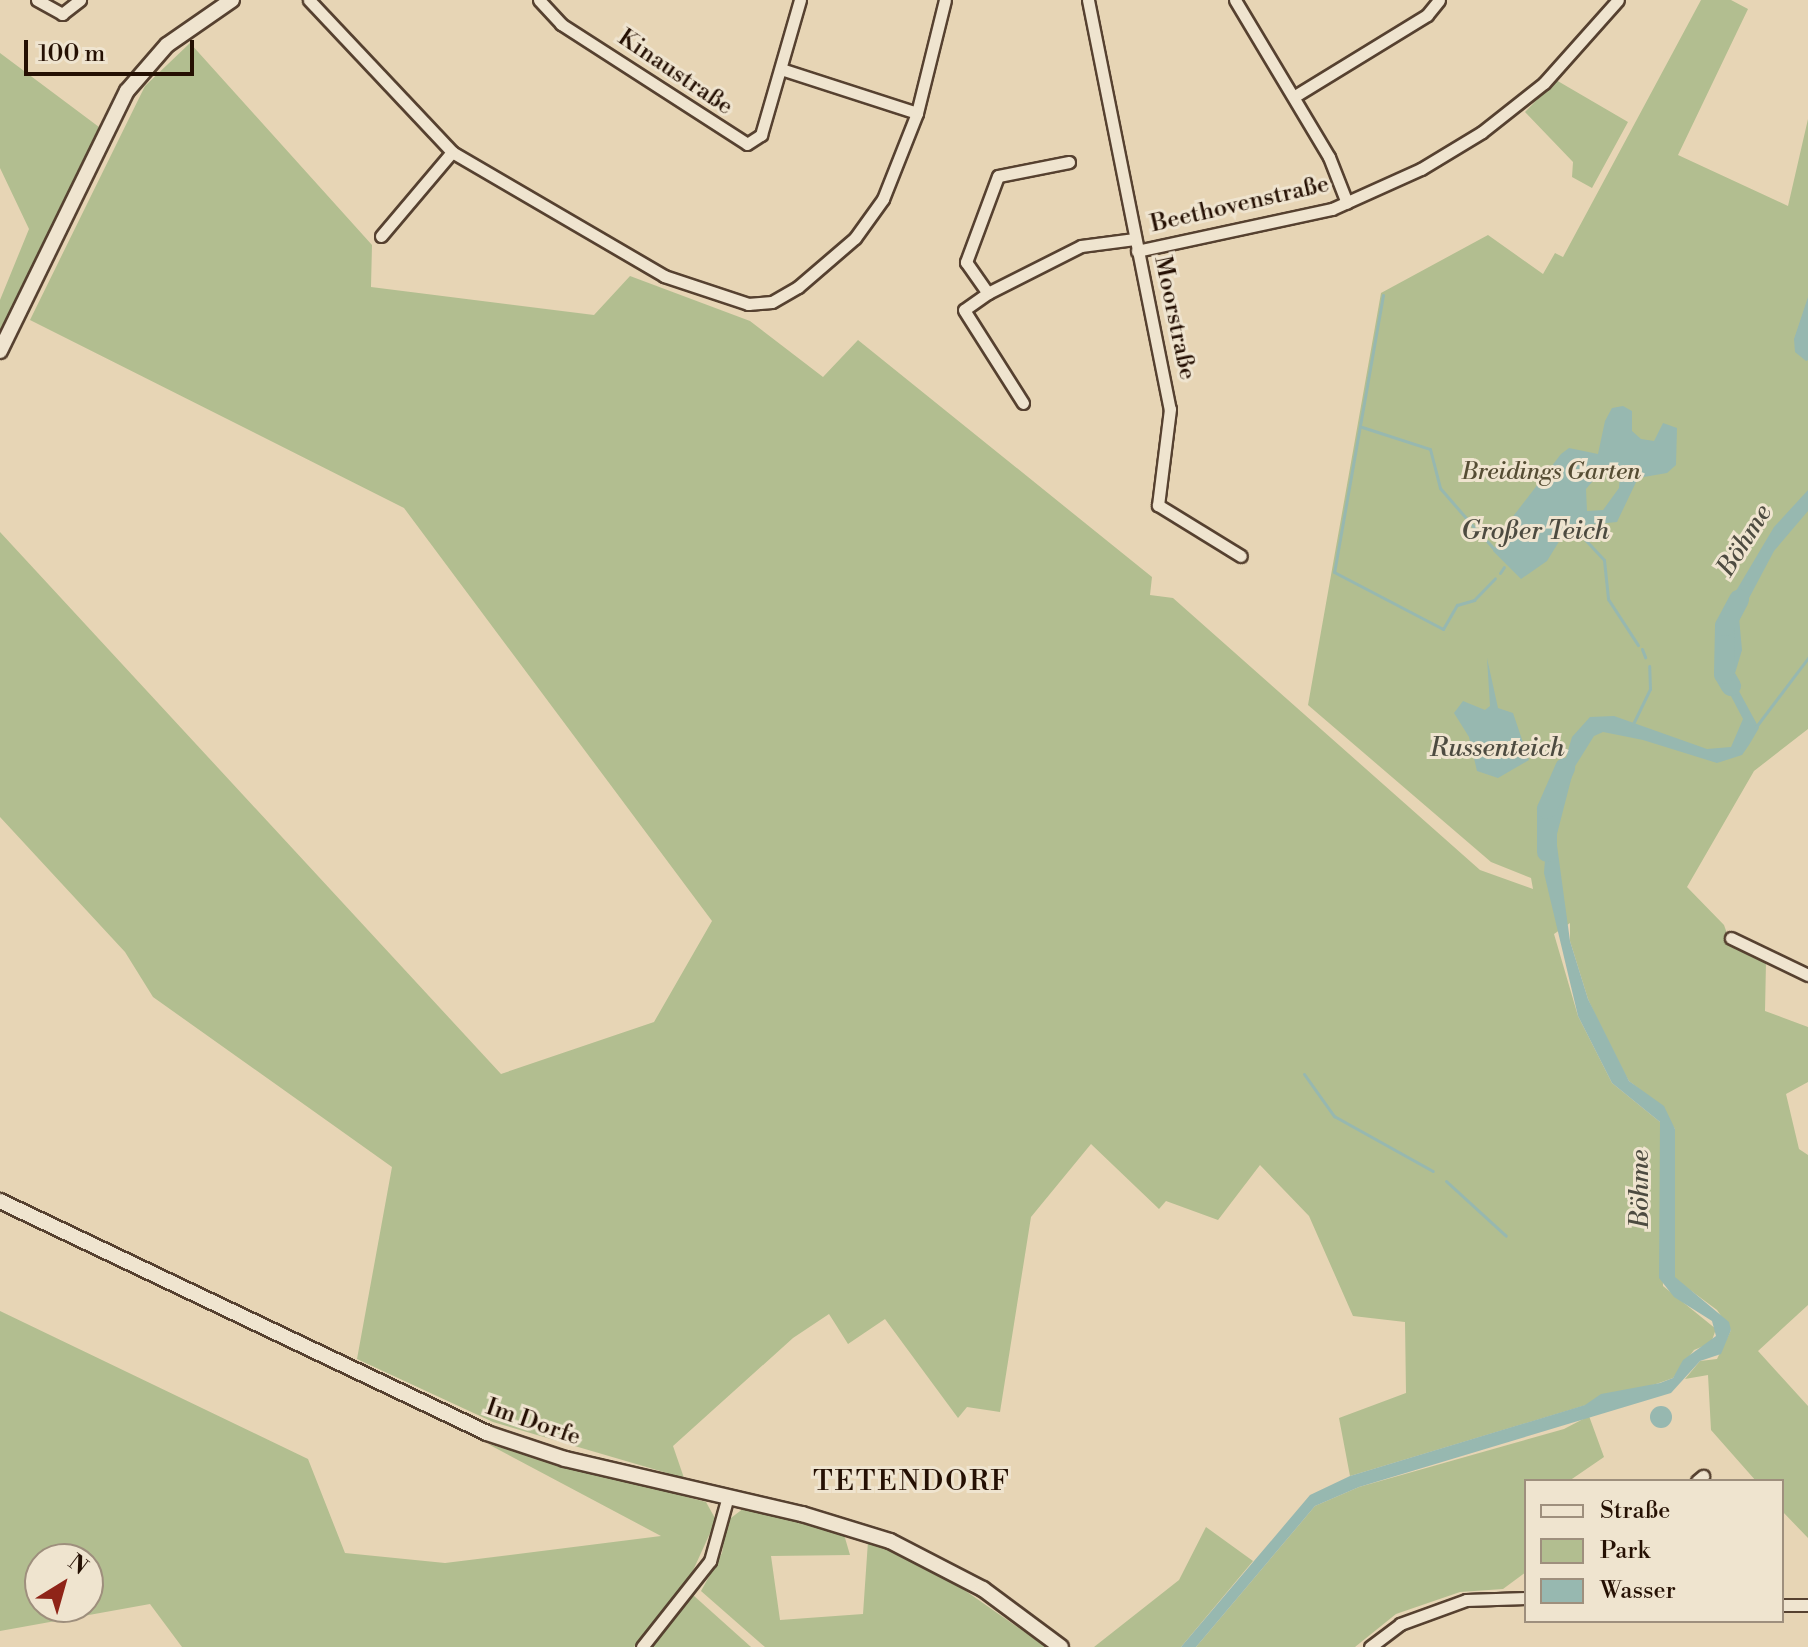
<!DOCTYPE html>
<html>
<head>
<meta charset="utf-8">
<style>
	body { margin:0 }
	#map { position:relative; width:1808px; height:1647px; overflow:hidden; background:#e7d5b5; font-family:"Libre Bodoni",serif }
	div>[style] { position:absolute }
	.green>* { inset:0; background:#b2be90 }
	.water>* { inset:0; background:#97b8b0 }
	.round { border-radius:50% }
	.stream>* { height:3px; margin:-1.5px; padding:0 1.5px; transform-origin:1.5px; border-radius:1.5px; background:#97b8b0 }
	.river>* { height:20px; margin:-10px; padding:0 10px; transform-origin:10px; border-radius:10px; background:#97b8b0 }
	.roads { filter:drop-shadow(2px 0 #564130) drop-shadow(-2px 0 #564130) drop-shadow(0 2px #564130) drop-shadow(0 -2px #564130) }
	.minor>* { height:11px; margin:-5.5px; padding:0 5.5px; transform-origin:5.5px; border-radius:5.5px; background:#efe4cf }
	.tertiary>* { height:14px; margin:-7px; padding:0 7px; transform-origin:7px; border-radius:7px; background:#efe4cf }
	span { translate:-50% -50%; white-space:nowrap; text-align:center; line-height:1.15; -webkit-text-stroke:6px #efe4cf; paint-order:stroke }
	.street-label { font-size:24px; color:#251003 }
	.park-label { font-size:24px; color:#564d34; font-style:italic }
	.water-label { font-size:26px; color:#4d4b40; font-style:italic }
	.quarter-label { font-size:28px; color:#251003; letter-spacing:2px }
	.legend { position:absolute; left:1524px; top:1479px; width:260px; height:144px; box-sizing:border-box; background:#efe4cf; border:2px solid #9e8f7d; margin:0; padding:10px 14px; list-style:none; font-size:24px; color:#251003 }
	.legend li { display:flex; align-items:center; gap:16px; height:40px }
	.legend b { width:40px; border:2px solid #9e8f7d }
	.north { position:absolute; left:24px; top:1543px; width:80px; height:80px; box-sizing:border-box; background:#efe4cf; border:2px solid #9e8f7d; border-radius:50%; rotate:37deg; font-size:22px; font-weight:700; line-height:32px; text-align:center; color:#251003 }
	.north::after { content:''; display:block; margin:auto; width:28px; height:36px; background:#8f2418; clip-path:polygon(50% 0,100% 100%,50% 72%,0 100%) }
	.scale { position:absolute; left:24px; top:40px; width:170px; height:36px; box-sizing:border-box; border:4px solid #251003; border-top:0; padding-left:10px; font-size:24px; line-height:28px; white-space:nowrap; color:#251003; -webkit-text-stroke:6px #efe4cf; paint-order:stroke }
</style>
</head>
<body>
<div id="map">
	<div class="green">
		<i style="clip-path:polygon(1701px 0,1731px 0,1748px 9px,1678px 155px,1788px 206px,1808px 119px,1808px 729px,1754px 771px,1687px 887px,1724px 925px,1729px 939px,1766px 962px,1765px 1011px,1808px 1027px,1808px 1082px,1786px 1094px,1799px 1149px,1808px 1155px,1808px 1305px,1758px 1351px,1808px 1406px,1808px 1538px,1782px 1511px,1782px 1481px,1756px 1481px,1711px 1430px,1708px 1375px,1685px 1379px,1700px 1361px,1717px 1359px,1731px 1330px,1717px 1310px,1674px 1278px,1675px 1129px,1656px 1102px,1629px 1081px,1612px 1053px,1588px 999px,1570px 941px,1570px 923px,1554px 934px,1578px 1016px,1612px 1083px,1660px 1122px,1663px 1286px,1716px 1329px,1711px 1343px,1694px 1350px,1673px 1378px,1659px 1383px,1350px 1476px,1339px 1418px,1406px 1393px,1405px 1322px,1353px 1316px,1309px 1216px,1260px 1165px,1218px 1220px,1166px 1201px,1159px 1209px,1091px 1144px,1031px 1217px,1000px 1412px,967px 1407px,958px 1418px,885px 1319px,848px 1344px,829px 1314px,793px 1338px,673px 1446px,684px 1478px,493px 1422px,357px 1359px,392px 1167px,153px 997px,125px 952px,0 817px,0 532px,501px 1074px,654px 1022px,712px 921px,404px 508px,30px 320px,145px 86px,190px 43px,372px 245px,371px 287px,594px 315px,630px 276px,750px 321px,823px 377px,858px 340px,1152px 577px,1150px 595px,1173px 598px,1480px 870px,1533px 889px,1531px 878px,1491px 862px,1308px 705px,1381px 293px,1488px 235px,1543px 274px,1555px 253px,1563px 257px)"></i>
		<i style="clip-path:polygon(0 53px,99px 127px,0 339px,0 300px,29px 229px,0 168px)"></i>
		<i style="clip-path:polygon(1556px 80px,1628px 122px,1592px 188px,1572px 177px,1573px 162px,1525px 112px)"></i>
		<i style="clip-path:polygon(evenodd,0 1311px,308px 1459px,345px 1553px,445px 1563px,661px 1536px,488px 1444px,706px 1502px,716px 1520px,686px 1586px,634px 1647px,182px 1647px,150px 1604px,0 1631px,0 1311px,40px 1559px,88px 1559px,88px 1607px,40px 1607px,40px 1559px)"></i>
		<i style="clip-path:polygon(1589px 1416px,1604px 1457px,1569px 1481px,1526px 1481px,1526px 1572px,1503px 1589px,1460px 1592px,1396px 1614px,1355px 1647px,1196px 1647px,1315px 1506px,1359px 1487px,1564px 1429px)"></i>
		<i style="clip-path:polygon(744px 1508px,843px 1531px,850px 1555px,771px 1556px,780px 1620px,863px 1614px,868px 1541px,940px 1573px,1046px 1647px,765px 1647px,701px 1591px,722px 1553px,727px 1521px)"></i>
		<i style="clip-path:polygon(1206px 1527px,1253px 1561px,1181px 1647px,1094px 1647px,1179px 1580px)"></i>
		<i style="clip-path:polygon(693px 1595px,751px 1647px,647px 1647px)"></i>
	</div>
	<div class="water">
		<i style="clip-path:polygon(1808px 297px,1808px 360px,1806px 361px,1795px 352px,1794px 339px)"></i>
		<i style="clip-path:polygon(evenodd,1623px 406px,1632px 411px,1632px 431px,1641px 439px,1654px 441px,1663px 423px,1677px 428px,1676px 465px,1667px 473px,1638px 478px,1617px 522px,1568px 527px,1547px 561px,1521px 579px,1493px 551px,1508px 523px,1561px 454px,1569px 448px,1598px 454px,1605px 421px,1612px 408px,1623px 406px,1605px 467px,1620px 476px,1619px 488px,1603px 510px,1587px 511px,1586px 489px,1605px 467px)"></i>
		<i style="clip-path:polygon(1808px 490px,1808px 511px,1774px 551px,1739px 617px,1742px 650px,1733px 680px,1759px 728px,1749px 745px,1742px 755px,1717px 763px,1643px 740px,1603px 732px,1594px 736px,1574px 768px,1556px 838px,1570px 941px,1588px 999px,1629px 1081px,1664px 1106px,1675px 1129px,1675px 1277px,1729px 1322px,1731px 1330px,1721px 1354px,1700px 1361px,1671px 1393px,1359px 1487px,1315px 1506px,1196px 1647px,1181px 1647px,1310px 1495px,1350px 1476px,1585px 1405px,1601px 1394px,1660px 1383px,1673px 1378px,1683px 1360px,1716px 1336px,1712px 1321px,1674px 1297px,1659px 1278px,1660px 1122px,1612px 1083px,1578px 1016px,1544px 873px,1548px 819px,1572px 737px,1590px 717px,1614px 716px,1707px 749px,1731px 747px,1743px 719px,1722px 679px,1733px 596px,1774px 527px)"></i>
		<i style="clip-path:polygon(1487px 658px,1498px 708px,1513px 713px,1529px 760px,1498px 778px,1477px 771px,1469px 737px,1454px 713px,1463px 701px,1485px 710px,1490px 706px)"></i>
		<i class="round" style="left:1650px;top:1406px;width:22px;height:22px"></i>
	</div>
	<div class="stream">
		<i style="left:1383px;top:295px;width:281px;rotate:100deg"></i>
		<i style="left:1334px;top:572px;width:123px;rotate:27.6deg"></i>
		<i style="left:1443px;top:629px;width:28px;rotate:-60deg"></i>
		<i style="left:1457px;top:605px;width:18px;rotate:-16deg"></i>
		<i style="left:1474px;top:600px;width:30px;rotate:-46deg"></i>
		<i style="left:1362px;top:427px;width:71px;rotate:17.9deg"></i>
		<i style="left:1430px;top:449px;width:40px;rotate:75.6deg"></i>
		<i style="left:1440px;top:488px;width:60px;rotate:49.1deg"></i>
		<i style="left:1578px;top:532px;width:38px;rotate:47deg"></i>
		<i style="left:1604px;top:560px;width:39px;rotate:84deg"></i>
		<i style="left:1608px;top:599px;width:55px;rotate:56.9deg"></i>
		<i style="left:1487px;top:541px;width:11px;rotate:49deg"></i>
		<i style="left:1500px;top:573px;width:7px;rotate:-56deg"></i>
		<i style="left:1642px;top:649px;width:9px;rotate:69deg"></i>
		<i style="left:1632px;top:726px;width:41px;rotate:-64.1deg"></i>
		<i style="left:1650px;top:689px;width:23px;rotate:-92deg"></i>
		<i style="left:1755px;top:728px;width:88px;rotate:-52.9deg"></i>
		<i style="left:1304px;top:1074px;width:52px;rotate:54.5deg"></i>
		<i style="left:1334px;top:1116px;width:113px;rotate:29.1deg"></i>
		<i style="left:1446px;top:1181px;width:81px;rotate:42.5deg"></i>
	</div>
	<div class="river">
		<i style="left:1731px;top:686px;width:14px;rotate:-120deg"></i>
		<i style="left:1724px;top:674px;width:48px;rotate:-88.8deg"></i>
		<i style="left:1725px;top:626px;width:30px;rotate:-62deg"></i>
		<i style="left:1547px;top:852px;width:43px;rotate:-90deg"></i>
		<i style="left:1547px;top:809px;width:45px;rotate:-66.3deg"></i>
	</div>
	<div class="roads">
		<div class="minor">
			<i style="left:37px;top:0;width:29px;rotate:29deg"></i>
			<i style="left:62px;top:14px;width:23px;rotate:-38deg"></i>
			<i style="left:309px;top:0;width:209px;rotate:46.7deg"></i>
			<i style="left:452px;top:152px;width:246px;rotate:30.3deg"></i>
			<i style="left:664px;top:276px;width:89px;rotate:18.4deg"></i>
			<i style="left:748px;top:304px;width:24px;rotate:-5deg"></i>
			<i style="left:772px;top:302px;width:30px;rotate:-30deg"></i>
			<i style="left:798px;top:287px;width:75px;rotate:-40.7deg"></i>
			<i style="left:855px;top:238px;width:48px;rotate:-54.3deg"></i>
			<i style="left:883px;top:199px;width:92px;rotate:-68.4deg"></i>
			<i style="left:917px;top:113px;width:116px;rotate:-76.1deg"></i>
			<i style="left:539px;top:0;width:33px;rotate:47deg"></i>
			<i style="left:561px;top:24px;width:221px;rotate:32.8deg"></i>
			<i style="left:747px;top:144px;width:17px;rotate:-33deg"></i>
			<i style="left:761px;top:135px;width:141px;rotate:-73.9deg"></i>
			<i style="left:1088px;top:0;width:417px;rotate:78.7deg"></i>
			<i style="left:1170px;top:409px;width:97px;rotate:97.1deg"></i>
			<i style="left:1158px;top:505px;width:97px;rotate:31.6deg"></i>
			<i style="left:1235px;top:0;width:183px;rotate:59.1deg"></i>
			<i style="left:1329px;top:157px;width:49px;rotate:68.6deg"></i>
			<i style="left:781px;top:69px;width:143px;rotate:17.9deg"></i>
			<i style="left:1295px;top:96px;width:155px;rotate:-31.5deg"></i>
			<i style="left:1427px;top:15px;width:19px;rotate:-51deg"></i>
			<i style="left:1069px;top:162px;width:72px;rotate:168.8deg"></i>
			<i style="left:998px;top:176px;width:92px;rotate:110.4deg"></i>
			<i style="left:966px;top:262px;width:38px;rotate:55deg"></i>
			<i style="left:988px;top:293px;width:104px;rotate:-26.8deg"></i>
			<i style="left:1081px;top:246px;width:54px;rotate:-7.4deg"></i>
			<i style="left:381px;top:236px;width:110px;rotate:-49.8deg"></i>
			<i style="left:1137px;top:251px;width:199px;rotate:-12.2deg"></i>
			<i style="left:1332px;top:209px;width:98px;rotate:-24.2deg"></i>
			<i style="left:1421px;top:169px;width:71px;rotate:-31.2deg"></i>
			<i style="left:1482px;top:132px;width:79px;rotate:-38.3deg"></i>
			<i style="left:1544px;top:83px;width:111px;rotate:-48.3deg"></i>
			<i style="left:988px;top:293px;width:29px;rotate:145deg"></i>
			<i style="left:964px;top:310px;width:110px;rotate:57.6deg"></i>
			<i style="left:1731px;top:938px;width:85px;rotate:25.7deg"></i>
			<i style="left:1697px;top:1481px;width:8px;rotate:-40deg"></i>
			<i style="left:1782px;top:1605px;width:26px"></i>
			<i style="left:642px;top:1647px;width:110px;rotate:-51.7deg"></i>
			<i style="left:710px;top:1561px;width:67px;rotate:-74.5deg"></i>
			<i style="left:1370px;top:1647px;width:38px;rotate:-37deg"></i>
			<i style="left:1400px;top:1624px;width:70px;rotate:-20deg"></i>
			<i style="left:1466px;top:1600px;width:60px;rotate:-1.9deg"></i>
		</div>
		<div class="tertiary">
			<i style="left:0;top:351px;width:289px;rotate:-64deg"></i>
			<i style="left:127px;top:91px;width:61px;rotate:-49deg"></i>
			<i style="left:167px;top:45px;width:79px;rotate:-34.7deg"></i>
			<i style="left:0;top:1201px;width:539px;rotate:25.47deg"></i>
			<i style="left:487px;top:1433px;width:82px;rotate:18.4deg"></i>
			<i style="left:565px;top:1459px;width:243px;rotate:13.1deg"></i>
			<i style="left:802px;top:1514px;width:92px;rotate:17.1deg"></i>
			<i style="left:890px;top:1541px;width:105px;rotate:27.3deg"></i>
			<i style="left:983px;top:1589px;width:97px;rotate:36.6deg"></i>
		</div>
	</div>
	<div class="street-label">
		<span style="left:675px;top:73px;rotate:34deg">Kinaustraße</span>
		<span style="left:1240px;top:205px;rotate:-13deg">Beethovenstraße</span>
		<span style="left:1174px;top:318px;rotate:78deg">Moorstraße</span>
		<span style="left:533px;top:1423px;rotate:19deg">Im Dorfe</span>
	</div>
	<div class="park-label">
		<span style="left:1551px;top:473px">Breidings Garten</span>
	</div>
	<div class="water-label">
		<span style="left:1535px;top:532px">Großer Teich</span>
		<span style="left:1745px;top:541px;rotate:-58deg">Böhme</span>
		<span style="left:1497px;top:749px">Russenteich</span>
		<span style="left:1641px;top:1189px;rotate:-90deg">Böhme</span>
	</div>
	<div class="quarter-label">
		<span style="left:912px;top:1482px">TETENDORF</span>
	</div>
	<ul class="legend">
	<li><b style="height:10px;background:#efe4cf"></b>Straße</li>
	<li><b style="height:22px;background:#b2be90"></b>Park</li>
	<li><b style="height:22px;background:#97b8b0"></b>Wasser</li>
	</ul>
	<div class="north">N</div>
	<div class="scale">100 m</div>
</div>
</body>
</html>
